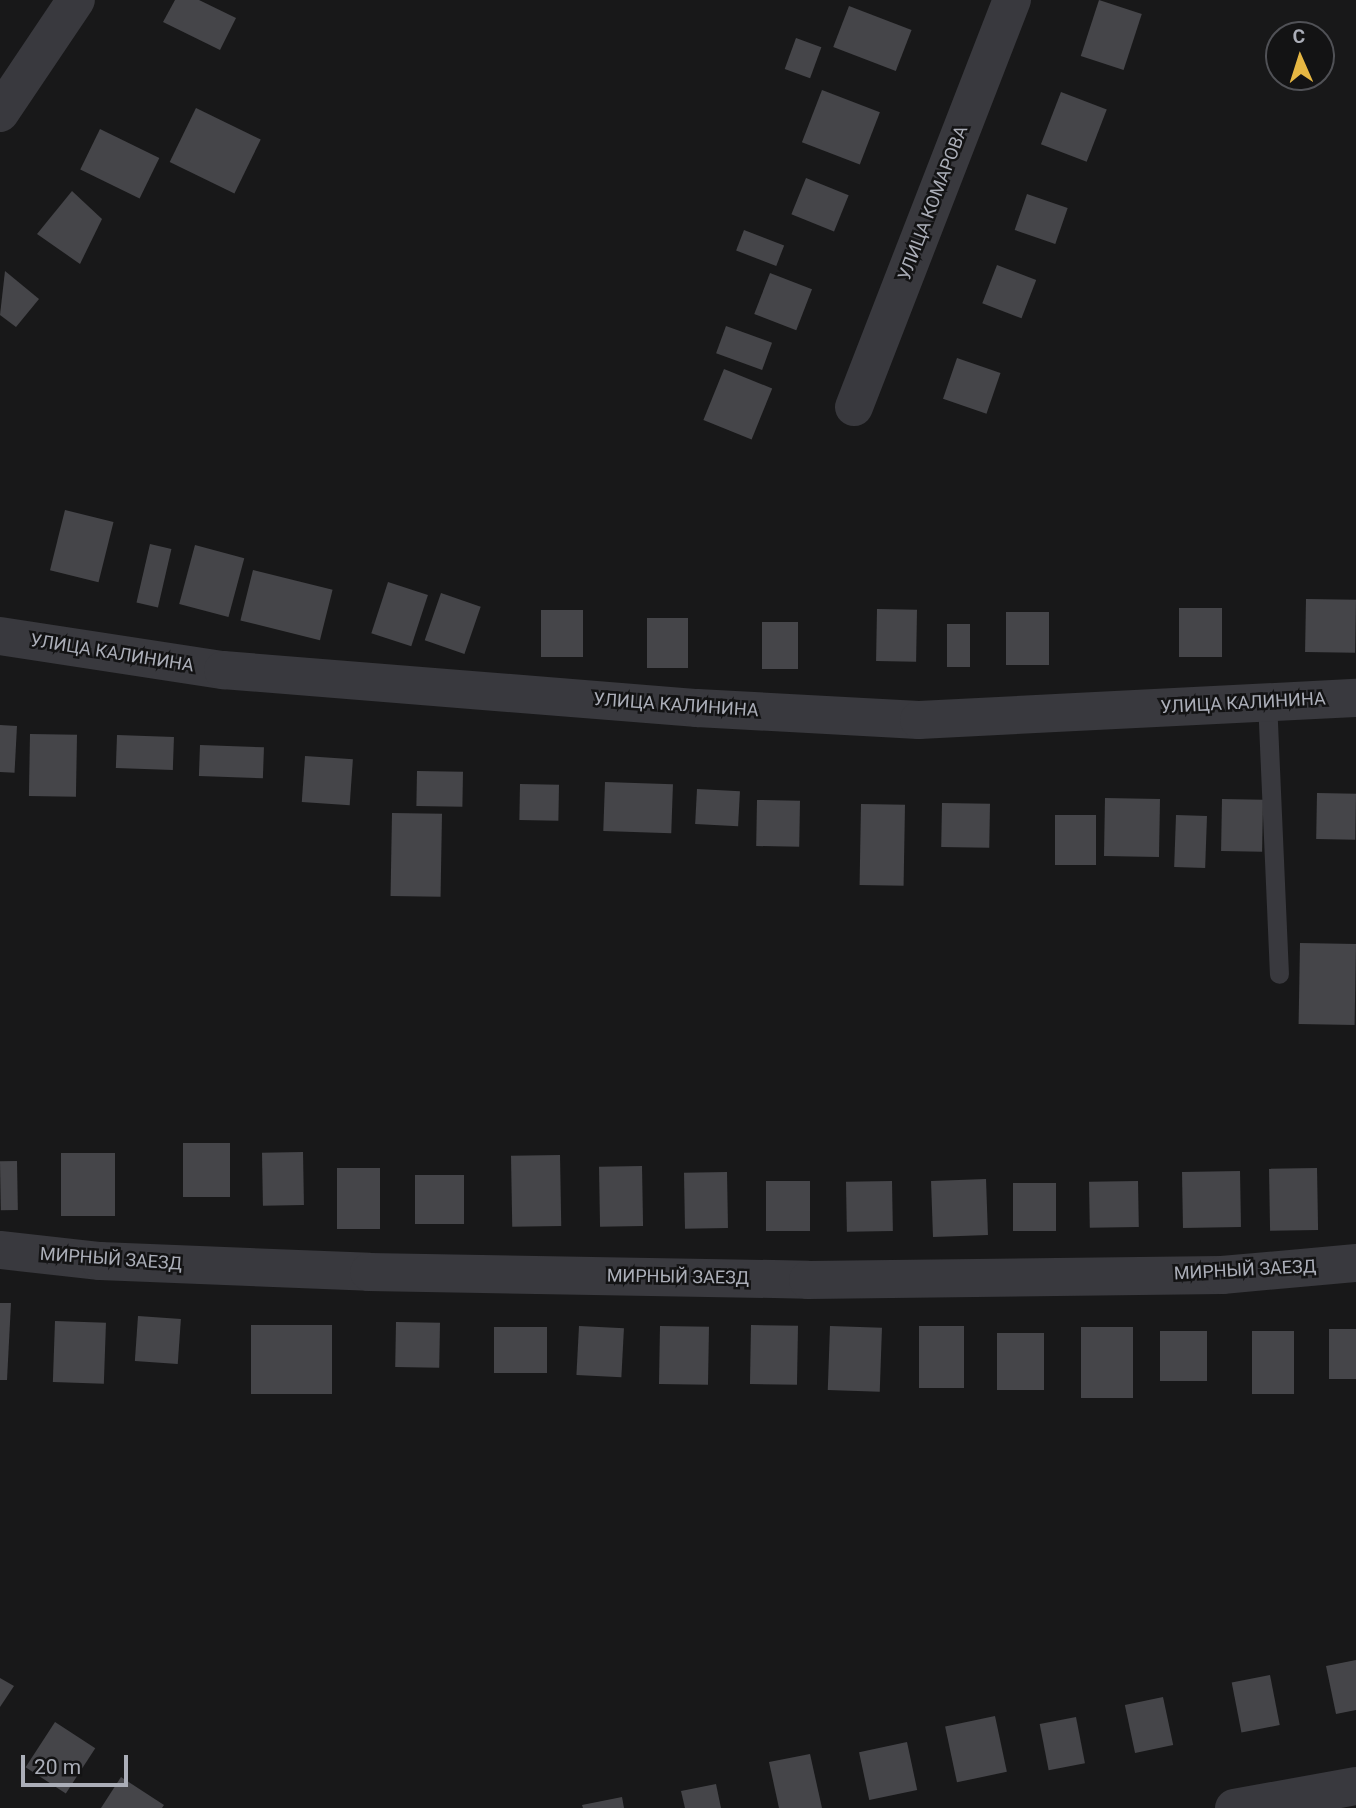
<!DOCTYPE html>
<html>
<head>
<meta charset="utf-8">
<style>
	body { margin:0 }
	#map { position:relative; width:1356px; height:1808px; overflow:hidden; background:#181819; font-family:Roboto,sans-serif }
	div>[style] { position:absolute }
	.building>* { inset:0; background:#454549; transform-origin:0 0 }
	.service>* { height:19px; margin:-9.5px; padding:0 9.5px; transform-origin:9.5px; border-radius:9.5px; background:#39393e }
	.minor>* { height:38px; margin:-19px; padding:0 19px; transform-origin:19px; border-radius:19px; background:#39393e }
	.tertiary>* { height:38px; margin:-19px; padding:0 19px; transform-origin:19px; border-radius:19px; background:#39393e }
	span { translate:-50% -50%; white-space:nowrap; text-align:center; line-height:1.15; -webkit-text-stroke:5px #131314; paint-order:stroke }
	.street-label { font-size:18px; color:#abaeb8 }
	.north { position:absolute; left:1265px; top:21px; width:70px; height:70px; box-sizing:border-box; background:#131314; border:2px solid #505156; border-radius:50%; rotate:357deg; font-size:19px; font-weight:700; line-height:28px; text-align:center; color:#abaeb8 }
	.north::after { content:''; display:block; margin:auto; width:24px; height:32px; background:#e6b743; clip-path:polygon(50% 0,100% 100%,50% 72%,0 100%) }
	.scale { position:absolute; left:21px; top:1755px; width:107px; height:32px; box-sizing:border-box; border:4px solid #abaeb8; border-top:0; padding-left:9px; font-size:21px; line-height:24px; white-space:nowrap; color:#abaeb8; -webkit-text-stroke:5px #131314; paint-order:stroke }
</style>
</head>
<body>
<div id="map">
	<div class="building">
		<i style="clip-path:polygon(175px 0,199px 0,236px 18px,220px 50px,163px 22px)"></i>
		<i style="left:1099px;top:0;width:45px;height:59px;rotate:18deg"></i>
		<i style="left:849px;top:6px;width:67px;height:44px;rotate:21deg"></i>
		<i style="left:796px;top:38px;width:27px;height:33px;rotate:20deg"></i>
		<i style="left:822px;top:90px;width:62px;height:56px;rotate:21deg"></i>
		<i style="left:1061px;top:92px;width:49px;height:56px;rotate:21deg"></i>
		<i style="left:196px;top:108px;width:72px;height:60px;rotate:26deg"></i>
		<i style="left:100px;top:129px;width:66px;height:45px;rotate:26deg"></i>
		<i style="left:806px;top:178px;width:46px;height:39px;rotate:22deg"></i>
		<i style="clip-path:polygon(72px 191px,102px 219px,80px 264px,37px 234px)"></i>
		<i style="left:1027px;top:194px;width:43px;height:38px;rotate:19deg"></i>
		<i style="left:744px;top:230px;width:43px;height:22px;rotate:21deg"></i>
		<i style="left:997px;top:265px;width:42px;height:41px;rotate:21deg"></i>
		<i style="clip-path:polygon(5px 271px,39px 299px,16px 327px,0 315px)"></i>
		<i style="left:770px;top:273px;width:45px;height:44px;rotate:21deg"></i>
		<i style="left:726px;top:326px;width:49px;height:29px;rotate:20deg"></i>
		<i style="left:957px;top:358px;width:46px;height:43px;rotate:19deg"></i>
		<i style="left:724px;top:369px;width:52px;height:55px;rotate:22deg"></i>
		<i style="left:65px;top:510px;width:50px;height:62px;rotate:14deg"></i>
		<i style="left:150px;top:544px;width:22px;height:60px;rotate:13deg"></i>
		<i style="left:195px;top:545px;width:51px;height:61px;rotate:15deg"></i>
		<i style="left:253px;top:570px;width:82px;height:52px;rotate:14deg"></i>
		<i style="left:388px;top:582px;width:42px;height:54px;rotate:18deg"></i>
		<i style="left:441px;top:593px;width:42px;height:50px;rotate:19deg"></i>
		<i style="left:1306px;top:599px;width:50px;height:53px;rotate:1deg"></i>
		<i style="left:1179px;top:608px;width:43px;height:49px"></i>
		<i style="left:877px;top:609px;width:40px;height:52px;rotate:1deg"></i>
		<i style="left:541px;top:610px;width:42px;height:47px"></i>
		<i style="left:1006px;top:612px;width:43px;height:53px"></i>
		<i style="left:647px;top:618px;width:41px;height:50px"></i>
		<i style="left:762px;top:622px;width:36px;height:47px"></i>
		<i style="left:947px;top:624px;width:23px;height:43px"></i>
		<i style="left:0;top:725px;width:17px;height:47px;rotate:3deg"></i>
		<i style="left:30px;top:734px;width:47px;height:62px;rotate:1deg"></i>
		<i style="left:117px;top:735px;width:57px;height:33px;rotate:2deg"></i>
		<i style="left:200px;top:745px;width:64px;height:31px;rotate:2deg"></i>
		<i style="left:305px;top:756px;width:48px;height:46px;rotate:4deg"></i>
		<i style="left:417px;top:771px;width:46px;height:35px;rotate:1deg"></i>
		<i style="left:605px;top:782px;width:68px;height:49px;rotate:2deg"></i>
		<i style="left:520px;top:784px;width:39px;height:36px;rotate:1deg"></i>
		<i style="left:697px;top:789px;width:43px;height:35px;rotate:3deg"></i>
		<i style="left:1317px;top:793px;width:39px;height:46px;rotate:1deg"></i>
		<i style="left:1105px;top:798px;width:55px;height:58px;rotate:1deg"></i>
		<i style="left:1222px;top:799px;width:41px;height:52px;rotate:1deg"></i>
		<i style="left:757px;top:800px;width:43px;height:46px;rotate:1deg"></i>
		<i style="left:942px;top:803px;width:48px;height:44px;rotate:1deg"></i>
		<i style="left:861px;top:804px;width:44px;height:81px;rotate:1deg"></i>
		<i style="left:392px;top:813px;width:50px;height:83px;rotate:1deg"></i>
		<i style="left:1055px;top:815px;width:41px;height:50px"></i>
		<i style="left:1176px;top:815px;width:31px;height:52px;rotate:2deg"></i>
		<i style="left:1300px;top:943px;width:56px;height:81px;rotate:1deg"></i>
		<i style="left:183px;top:1143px;width:47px;height:54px"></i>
		<i style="left:303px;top:1152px;width:53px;height:41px;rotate:89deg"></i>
		<i style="left:61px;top:1153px;width:54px;height:63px"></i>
		<i style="left:560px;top:1155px;width:71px;height:49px;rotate:89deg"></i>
		<i style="left:17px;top:1161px;width:49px;height:17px;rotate:89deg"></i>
		<i style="left:642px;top:1166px;width:60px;height:43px;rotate:89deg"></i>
		<i style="left:380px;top:1168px;width:61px;height:43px;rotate:90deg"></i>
		<i style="left:1317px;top:1168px;width:62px;height:48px;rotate:89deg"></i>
		<i style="left:1240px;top:1171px;width:56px;height:58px;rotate:89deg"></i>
		<i style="left:727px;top:1172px;width:56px;height:43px;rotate:89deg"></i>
		<i style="left:415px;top:1175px;width:49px;height:49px"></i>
		<i style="left:986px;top:1179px;width:56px;height:55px;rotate:88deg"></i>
		<i style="left:766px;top:1181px;width:44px;height:50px"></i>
		<i style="left:892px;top:1181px;width:50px;height:46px;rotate:89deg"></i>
		<i style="left:1138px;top:1181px;width:46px;height:49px;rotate:89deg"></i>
		<i style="left:1056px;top:1183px;width:48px;height:43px;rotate:90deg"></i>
		<i style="clip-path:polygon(0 1303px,11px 1303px,7px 1380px,0 1380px)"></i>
		<i style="left:138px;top:1316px;width:43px;height:45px;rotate:4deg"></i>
		<i style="left:55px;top:1321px;width:51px;height:61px;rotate:2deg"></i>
		<i style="left:396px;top:1322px;width:44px;height:45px;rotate:1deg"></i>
		<i style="left:251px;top:1325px;width:81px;height:69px"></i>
		<i style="left:751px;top:1325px;width:47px;height:59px;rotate:1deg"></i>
		<i style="left:579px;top:1326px;width:45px;height:49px;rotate:3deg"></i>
		<i style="left:660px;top:1326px;width:49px;height:58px;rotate:1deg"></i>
		<i style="left:830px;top:1326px;width:52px;height:64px;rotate:2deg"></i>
		<i style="left:964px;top:1326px;width:62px;height:45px;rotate:90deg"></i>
		<i style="left:494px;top:1327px;width:53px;height:46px"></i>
		<i style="left:1133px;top:1327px;width:71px;height:52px;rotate:90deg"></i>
		<i style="left:1329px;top:1329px;width:27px;height:50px"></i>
		<i style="left:1207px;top:1331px;width:50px;height:47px;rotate:90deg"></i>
		<i style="left:1252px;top:1331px;width:42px;height:63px"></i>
		<i style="left:997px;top:1333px;width:47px;height:57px"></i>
		<i style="clip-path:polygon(1356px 1660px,1356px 1710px,1336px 1714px,1326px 1666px)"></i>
		<i style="left:1270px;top:1675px;width:51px;height:39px;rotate:79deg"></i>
		<i style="clip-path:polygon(0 1678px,14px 1686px,0 1707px)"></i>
		<i style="left:1163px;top:1697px;width:49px;height:39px;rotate:78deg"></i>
		<i style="left:995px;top:1716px;width:57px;height:51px;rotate:78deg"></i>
		<i style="left:1076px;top:1717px;width:47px;height:37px;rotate:79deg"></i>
		<i style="left:55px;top:1722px;width:48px;height:54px;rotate:33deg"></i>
		<i style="left:907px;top:1742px;width:49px;height:49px;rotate:78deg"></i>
		<i style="clip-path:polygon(810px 1754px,822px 1808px,779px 1808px,769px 1762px)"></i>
		<i style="clip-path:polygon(121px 1777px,164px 1805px,162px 1808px,101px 1808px)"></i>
		<i style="clip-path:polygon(716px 1784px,721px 1808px,685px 1808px,681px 1791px)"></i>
		<i style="clip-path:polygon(622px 1797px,624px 1808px,583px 1808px,582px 1805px)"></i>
	</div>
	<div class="service">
		<i style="left:1267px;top:700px;width:274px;rotate:87.5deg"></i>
	</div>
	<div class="minor">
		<i style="left:854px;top:407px;width:437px;rotate:-68.8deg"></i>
		<i style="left:0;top:636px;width:226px;rotate:8.7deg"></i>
		<i style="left:223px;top:670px;width:476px;rotate:4.6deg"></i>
		<i style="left:697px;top:708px;width:222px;rotate:3.1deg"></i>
		<i style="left:919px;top:720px;width:438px;rotate:-2.9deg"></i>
		<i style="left:0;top:1250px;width:101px;rotate:6.3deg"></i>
		<i style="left:100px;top:1261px;width:269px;rotate:2.3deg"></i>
		<i style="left:369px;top:1272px;width:439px;rotate:1deg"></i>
		<i style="left:808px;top:1280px;width:414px;rotate:-0.7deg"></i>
		<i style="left:1222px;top:1275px;width:135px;rotate:-5.1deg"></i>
		<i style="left:1234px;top:1808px;width:124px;rotate:-10.2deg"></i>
	</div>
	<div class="tertiary">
		<i style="left:0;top:113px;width:136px;rotate:-56.1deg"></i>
	</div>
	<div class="street-label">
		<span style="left:933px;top:203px;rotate:-69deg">УЛИЦА КОМАРОВА</span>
		<span style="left:112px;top:653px;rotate:9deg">УЛИЦА КАЛИНИНА</span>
		<span style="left:1243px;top:703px;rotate:-3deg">УЛИЦА КАЛИНИНА</span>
		<span style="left:676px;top:705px;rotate:4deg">УЛИЦА КАЛИНИНА</span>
		<span style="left:111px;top:1259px;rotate:4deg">МИРНЫЙ ЗАЕЗД</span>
		<span style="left:1245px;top:1270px;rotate:-3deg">МИРНЫЙ ЗАЕЗД</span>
		<span style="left:678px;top:1277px;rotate:1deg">МИРНЫЙ ЗАЕЗД</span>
	</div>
	<div class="north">С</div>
	<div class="scale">20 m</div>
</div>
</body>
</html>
